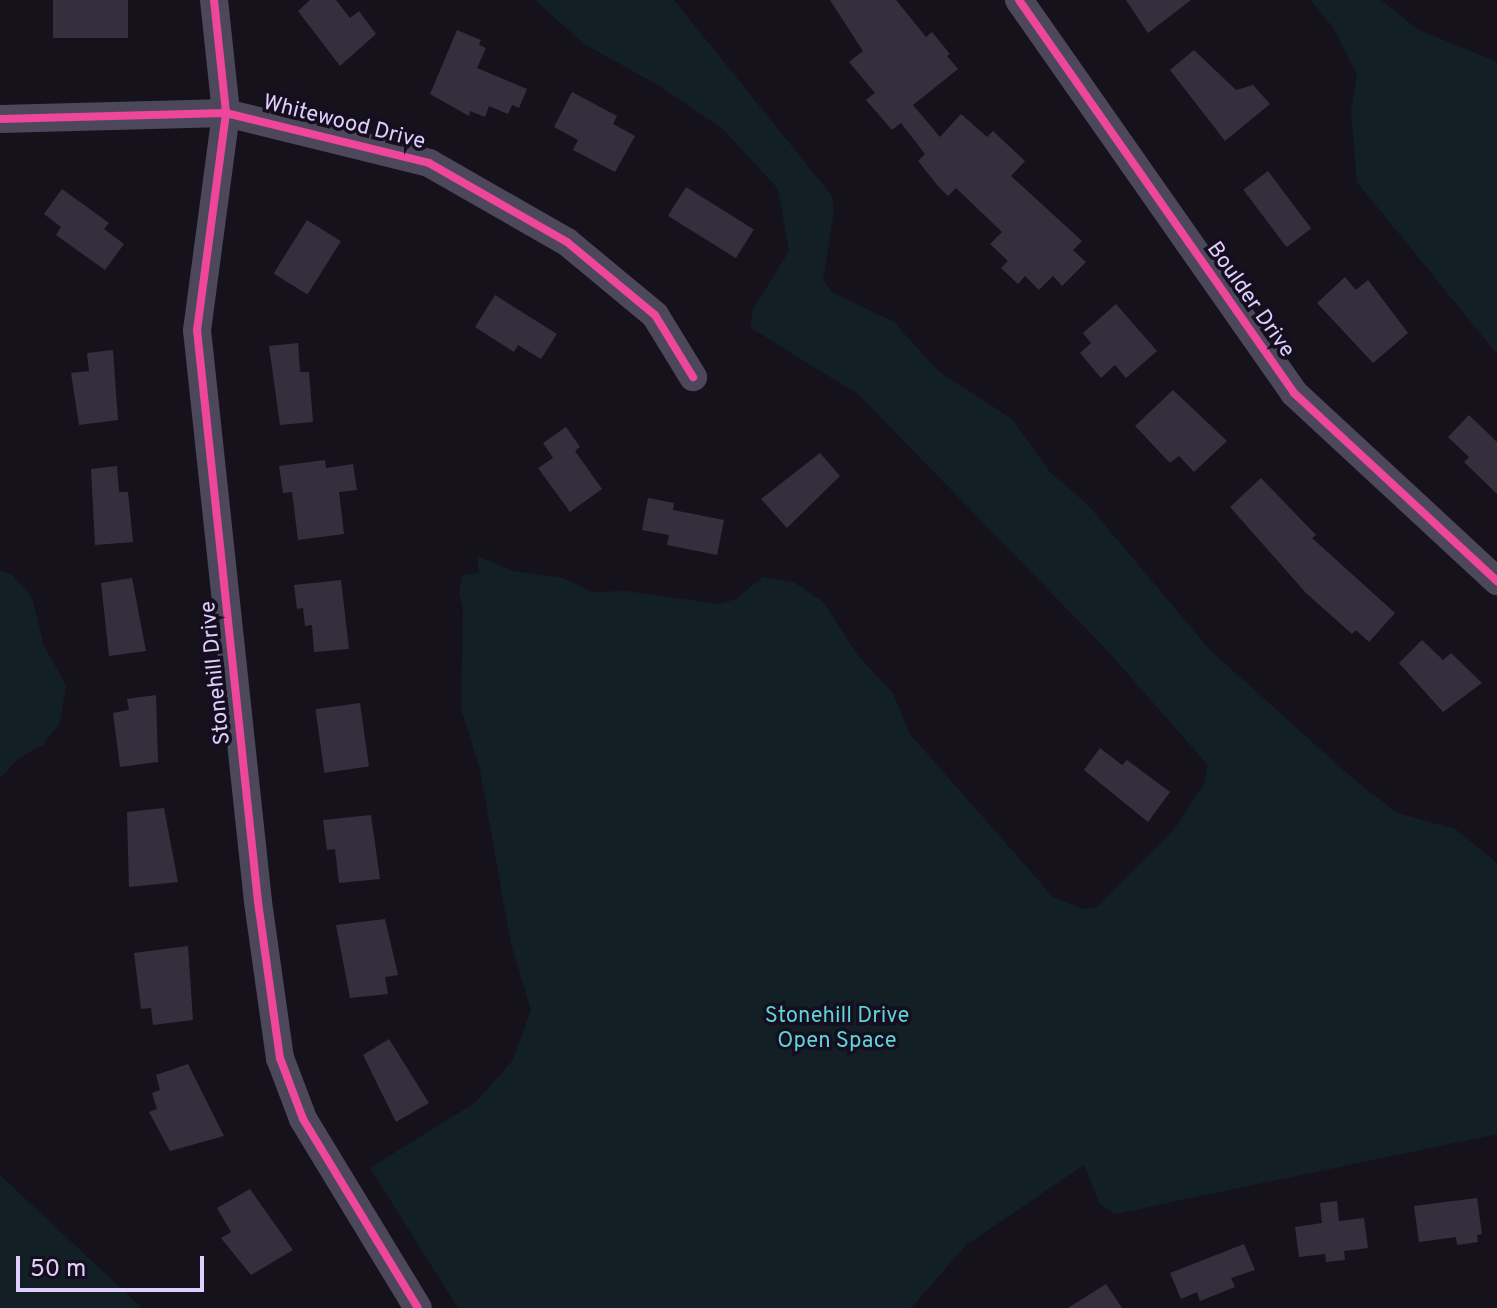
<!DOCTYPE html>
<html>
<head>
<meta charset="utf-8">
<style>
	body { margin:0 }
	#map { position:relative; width:1497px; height:1308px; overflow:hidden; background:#16121b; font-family:Overpass,sans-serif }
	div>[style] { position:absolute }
	.green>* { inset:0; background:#122026 }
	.building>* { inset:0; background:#352f3d; transform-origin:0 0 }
	.street>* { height:28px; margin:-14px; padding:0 14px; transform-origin:14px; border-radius:14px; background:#4d475b }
	.cycleway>* { height:8px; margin:-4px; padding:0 4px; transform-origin:4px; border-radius:4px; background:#ed469a }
	span { translate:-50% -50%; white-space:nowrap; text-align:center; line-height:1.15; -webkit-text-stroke:7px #150e1f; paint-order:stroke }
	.street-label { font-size:22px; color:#e0cefc }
	.park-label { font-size:22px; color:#5fd3d7 }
	.scale { position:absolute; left:16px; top:1256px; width:188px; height:36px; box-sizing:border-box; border:4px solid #e0cefc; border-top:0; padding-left:10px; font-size:24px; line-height:28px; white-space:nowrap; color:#e0cefc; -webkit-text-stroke:6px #150e1f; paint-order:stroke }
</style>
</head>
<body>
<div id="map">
	<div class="green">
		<i style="clip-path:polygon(535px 0,674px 0,832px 196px,834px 212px,823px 279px,832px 292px,894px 322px,938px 371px,1012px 419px,1050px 472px,1088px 505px,1210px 650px,1350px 776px,1397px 813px,1455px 829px,1497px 863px,1497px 1134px,1115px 1214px,1100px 1204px,1084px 1165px,966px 1245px,911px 1308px,458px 1308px,370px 1168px,476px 1102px,513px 1060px,531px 1010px,511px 944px,480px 770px,461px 708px,463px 609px,459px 592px,462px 575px,479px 573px,477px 556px,513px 571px,563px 578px,592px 592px,626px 591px,719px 604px,736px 599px,763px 577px,795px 583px,823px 602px,859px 657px,893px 693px,909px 733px,1010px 848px,1053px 897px,1083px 909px,1097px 907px,1176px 827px,1205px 782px,1207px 764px,1105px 648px,859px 395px,751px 328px,752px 311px,789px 251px,778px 189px,724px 130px,658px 85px,584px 44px)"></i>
		<i style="clip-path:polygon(1311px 0,1381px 0,1417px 29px,1497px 62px,1497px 354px,1357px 182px,1351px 111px,1357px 75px,1334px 29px)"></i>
		<i style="clip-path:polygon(0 571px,11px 574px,32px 597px,44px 646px,66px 685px,60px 723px,43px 745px,19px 758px,0 778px)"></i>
		<i style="clip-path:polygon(0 1175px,142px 1308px,0 1308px)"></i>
	</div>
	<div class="building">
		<i style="left:53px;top:0;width:75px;height:38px"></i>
		<i style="clip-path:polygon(310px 0,336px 0,350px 18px,359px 11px,376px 34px,340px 66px,298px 11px)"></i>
		<i style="clip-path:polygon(830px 0,896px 0,926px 37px,932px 32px,950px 54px,947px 56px,958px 69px,913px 105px,940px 137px,961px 114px,987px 137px,993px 131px,1025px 161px,1011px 176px,1082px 241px,1073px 250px,1086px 262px,1062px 286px,1053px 276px,1039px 290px,1025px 276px,1018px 284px,1001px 268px,1008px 261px,990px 244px,1002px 232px,956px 188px,948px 196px,938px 186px,918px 161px,925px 154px,901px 123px,892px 130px,866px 100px,875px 93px,849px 62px,863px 51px)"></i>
		<i style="clip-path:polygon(1126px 0,1191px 0,1148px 33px)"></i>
		<i style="clip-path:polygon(457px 30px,481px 40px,479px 45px,486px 48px,477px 68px,527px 89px,519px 108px,512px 105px,508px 114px,489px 106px,485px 117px,470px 111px,469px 116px,430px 94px)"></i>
		<i style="clip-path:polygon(1194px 50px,1236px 90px,1253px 85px,1270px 104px,1225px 141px,1170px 70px)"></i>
		<i style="clip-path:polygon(572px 92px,617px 116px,613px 124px,635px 136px,615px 172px,573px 150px,578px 140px,554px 127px)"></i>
		<i style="left:1268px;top:171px;width:72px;height:31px;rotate:53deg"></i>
		<i style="left:686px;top:187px;width:80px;height:34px;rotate:32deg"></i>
		<i style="clip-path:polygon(62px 189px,109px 223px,104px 229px,124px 244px,105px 270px,56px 235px,61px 227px,44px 214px)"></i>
		<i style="left:307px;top:220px;width:40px;height:63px;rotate:32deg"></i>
		<i style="clip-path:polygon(1345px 277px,1356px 290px,1368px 280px,1408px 333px,1373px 363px,1317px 303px)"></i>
		<i style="clip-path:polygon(495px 295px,557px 334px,541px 359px,518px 345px,514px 352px,475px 327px)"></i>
		<i style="clip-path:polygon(1116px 304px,1157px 351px,1126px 378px,1115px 365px,1101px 378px,1080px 353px,1091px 343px,1083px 333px)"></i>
		<i style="clip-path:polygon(298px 343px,300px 372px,309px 372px,313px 422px,280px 425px,269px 346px)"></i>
		<i style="clip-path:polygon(113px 350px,118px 420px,79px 425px,71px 373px,89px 371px,87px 353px)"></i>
		<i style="clip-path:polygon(1173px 390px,1227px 441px,1194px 472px,1179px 456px,1170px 463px,1135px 426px)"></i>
		<i style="clip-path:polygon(1469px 415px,1497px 442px,1497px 494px,1464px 462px,1469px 457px,1448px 437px)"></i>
		<i style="clip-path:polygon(566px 427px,580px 447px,575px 451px,602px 489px,570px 512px,538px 468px,553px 458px,543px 443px)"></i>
		<i style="clip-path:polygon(820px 453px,840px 476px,787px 528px,761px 499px)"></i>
		<i style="clip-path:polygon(325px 460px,326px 468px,353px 464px,357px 490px,339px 492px,344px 534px,298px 540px,292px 492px,283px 493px,279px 466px)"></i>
		<i style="clip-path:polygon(117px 466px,119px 492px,128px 492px,133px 542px,95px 545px,91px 469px)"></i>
		<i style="clip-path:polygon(1261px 478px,1316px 535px,1312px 538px,1395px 613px,1369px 642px,1356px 630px,1352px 634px,1306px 593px,1230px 507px)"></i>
		<i style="clip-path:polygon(648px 498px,674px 503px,673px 510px,724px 520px,717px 555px,667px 545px,669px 535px,642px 530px)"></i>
		<i style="clip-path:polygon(132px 578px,146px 651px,109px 656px,101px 583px)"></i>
		<i style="clip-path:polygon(341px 580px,349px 649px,314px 652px,312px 625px,305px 626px,303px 608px,297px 609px,294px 585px)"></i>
		<i style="clip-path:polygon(1422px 640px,1443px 660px,1451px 653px,1482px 683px,1443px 712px,1399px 663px)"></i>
		<i style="clip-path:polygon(156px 695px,158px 762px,120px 767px,113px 713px,129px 710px,127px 699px)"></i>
		<i style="left:360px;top:703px;width:64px;height:45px;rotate:82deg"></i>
		<i style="clip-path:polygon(1100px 748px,1122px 765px,1127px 760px,1170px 792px,1148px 822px,1084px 770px)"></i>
		<i style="clip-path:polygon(164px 808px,178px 882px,129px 887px,127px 812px)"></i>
		<i style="clip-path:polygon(371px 815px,380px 879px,339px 883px,335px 849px,327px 850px,323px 820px)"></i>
		<i style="clip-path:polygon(385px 919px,398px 975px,385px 977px,388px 994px,350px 998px,336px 925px)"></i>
		<i style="clip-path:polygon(188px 946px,193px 1020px,153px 1025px,151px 1008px,141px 1009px,134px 953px)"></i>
		<i style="clip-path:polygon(389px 1039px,429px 1103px,396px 1122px,363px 1055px)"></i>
		<i style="clip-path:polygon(188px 1064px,224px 1136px,170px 1151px,149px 1112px,157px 1109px,152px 1093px,160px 1090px,156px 1075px)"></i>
		<i style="clip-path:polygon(250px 1189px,293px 1250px,251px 1275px,221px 1238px,231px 1232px,217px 1208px)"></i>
		<i style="clip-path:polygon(1477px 1198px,1482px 1234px,1477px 1235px,1478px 1242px,1457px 1245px,1456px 1237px,1419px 1242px,1414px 1206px)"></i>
		<i style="clip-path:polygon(1337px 1201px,1339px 1221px,1364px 1218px,1368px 1248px,1344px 1251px,1345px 1260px,1326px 1262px,1325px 1254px,1299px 1257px,1295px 1227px,1322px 1223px,1320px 1203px)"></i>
		<i style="clip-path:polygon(1244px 1244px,1255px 1270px,1231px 1278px,1235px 1287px,1200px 1301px,1197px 1292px,1181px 1299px,1170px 1273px)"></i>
		<i style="clip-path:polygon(1106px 1284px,1122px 1308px,1068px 1308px)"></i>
	</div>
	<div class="street">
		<i style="left:214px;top:0;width:114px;rotate:83.9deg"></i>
		<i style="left:226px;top:113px;width:219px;rotate:97.6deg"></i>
		<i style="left:197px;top:330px;width:575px;rotate:83.91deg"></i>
		<i style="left:258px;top:902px;width:158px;rotate:82deg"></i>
		<i style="left:280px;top:1058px;width:65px;rotate:69.3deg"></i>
		<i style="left:303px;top:1119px;width:221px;rotate:58.7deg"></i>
		<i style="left:1019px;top:0;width:480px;rotate:55deg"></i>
		<i style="left:1294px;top:393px;width:277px;rotate:42.8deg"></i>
		<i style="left:0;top:119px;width:226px;rotate:-1.5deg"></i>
		<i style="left:226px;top:113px;width:209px;rotate:13.8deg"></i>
		<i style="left:429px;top:163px;width:159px;rotate:29.8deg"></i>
		<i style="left:567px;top:242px;width:114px;rotate:39.7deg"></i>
		<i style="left:655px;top:315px;width:73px;rotate:58.5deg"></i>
	</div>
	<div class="cycleway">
		<i style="left:214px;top:0;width:114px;rotate:83.9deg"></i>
		<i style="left:226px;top:113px;width:219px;rotate:97.6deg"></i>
		<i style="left:197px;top:330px;width:575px;rotate:83.91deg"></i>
		<i style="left:258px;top:902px;width:158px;rotate:82deg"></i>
		<i style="left:280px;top:1058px;width:65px;rotate:69.3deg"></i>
		<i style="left:303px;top:1119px;width:221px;rotate:58.7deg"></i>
		<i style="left:1019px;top:0;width:480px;rotate:55deg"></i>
		<i style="left:1294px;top:393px;width:277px;rotate:42.8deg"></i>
		<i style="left:0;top:119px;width:226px;rotate:-1.5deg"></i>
		<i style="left:226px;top:113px;width:209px;rotate:13.8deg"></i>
		<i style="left:429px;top:163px;width:159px;rotate:29.8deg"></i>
		<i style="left:567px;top:242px;width:114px;rotate:39.7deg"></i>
		<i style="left:655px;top:315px;width:73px;rotate:58.5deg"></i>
	</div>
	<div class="street-label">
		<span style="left:344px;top:123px;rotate:14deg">Whitewood Drive</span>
		<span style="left:1250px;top:300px;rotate:55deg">Boulder Drive</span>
		<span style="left:216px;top:673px;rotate:-96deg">Stonehill Drive</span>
	</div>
	<div class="park-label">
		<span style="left:837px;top:1029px">Stonehill Drive<br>Open Space</span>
	</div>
	<div class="scale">50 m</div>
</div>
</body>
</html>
